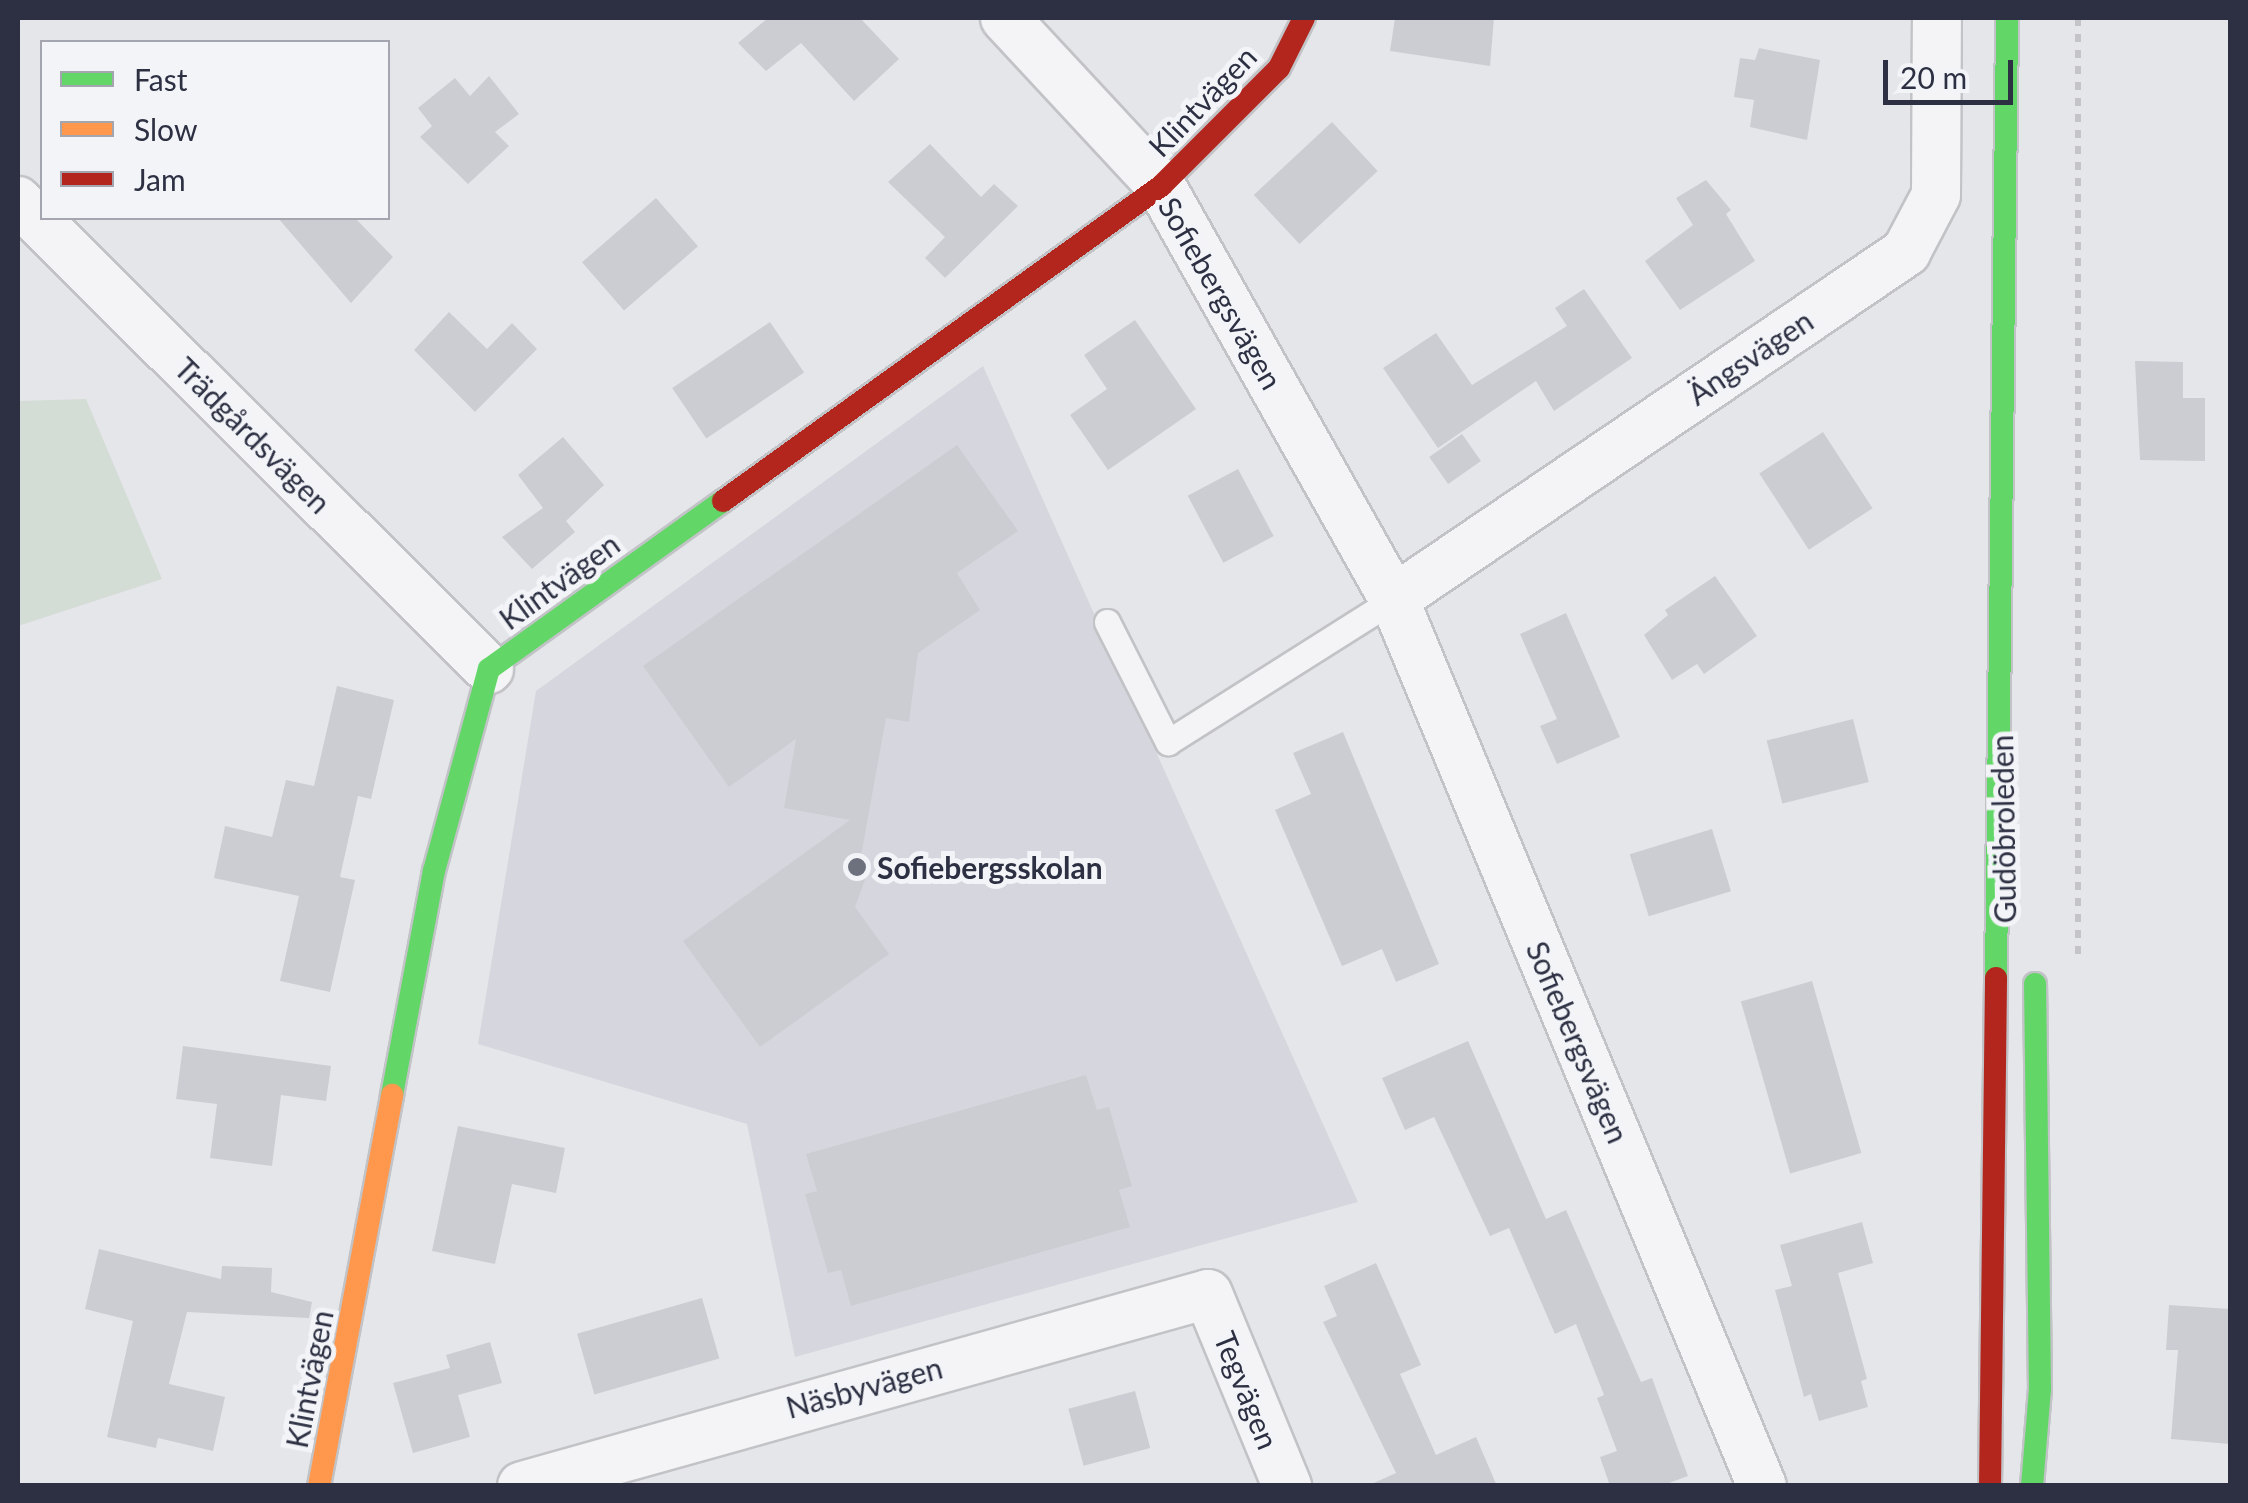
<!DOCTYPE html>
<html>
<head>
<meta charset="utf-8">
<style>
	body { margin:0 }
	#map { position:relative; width:2248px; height:1503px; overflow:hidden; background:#e5e6ea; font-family:Lato,sans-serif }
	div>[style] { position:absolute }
	.built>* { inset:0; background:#d6d7de }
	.green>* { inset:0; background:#d4dcd6 }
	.building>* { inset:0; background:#cccdd2; transform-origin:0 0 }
	.path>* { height:6px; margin-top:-3px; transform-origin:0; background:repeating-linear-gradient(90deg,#c4c4c9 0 8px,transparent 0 16px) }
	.roads { filter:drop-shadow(2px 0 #c2c3c6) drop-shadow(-2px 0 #c2c3c6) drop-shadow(0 2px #c2c3c6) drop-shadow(0 -2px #c2c3c6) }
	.lane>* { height:25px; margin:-12.5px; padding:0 12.5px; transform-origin:12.5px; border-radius:12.5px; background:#f4f4f6 }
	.street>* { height:48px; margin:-24px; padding:0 24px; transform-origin:24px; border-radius:24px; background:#f4f4f6 }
	.fast>* { height:22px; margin:-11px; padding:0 11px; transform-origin:11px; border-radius:11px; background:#63d668 }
	.slow>* { height:22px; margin:-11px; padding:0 11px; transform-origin:11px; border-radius:11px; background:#ff974d }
	.jam>* { height:22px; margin:-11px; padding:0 11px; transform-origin:11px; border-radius:11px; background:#b3261e }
	.dots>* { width:28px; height:28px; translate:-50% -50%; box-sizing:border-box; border:5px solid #f3f4f8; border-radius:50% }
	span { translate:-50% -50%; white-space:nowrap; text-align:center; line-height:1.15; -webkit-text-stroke:10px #f3f4f8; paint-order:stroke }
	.street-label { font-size:30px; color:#2c3042 }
	.poi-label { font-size:30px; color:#2c3042; font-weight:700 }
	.left { translate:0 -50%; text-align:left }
	.frame { position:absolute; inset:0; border:20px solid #2c3042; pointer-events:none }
	.legend { position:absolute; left:40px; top:40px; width:350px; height:180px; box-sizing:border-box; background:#f3f4f8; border:2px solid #a3a6af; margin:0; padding:12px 18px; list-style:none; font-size:30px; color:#2c3042 }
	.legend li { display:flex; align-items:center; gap:20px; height:50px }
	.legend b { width:50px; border:2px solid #a3a6af }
	.scale { position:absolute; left:1883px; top:60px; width:130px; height:45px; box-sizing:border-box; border:5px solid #2c3042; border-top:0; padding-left:12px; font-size:30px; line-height:35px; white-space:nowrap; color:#2c3042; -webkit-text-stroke:8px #f3f4f8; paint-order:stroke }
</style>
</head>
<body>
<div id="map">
	<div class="built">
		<i style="clip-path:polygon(983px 366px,1358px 1202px,795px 1357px,747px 1124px,478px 1044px,536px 691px)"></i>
	</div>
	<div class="green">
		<i style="clip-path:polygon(86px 399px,162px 579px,18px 626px,18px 401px)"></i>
	</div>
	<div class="building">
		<i style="clip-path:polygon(768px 18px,860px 18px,899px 59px,854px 101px,801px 43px,766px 71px,738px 43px)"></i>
		<i style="clip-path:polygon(1395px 18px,1494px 18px,1490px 66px,1390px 51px)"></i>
		<i style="clip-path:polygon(1759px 48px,1820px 60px,1807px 140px,1750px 127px,1754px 100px,1734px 97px,1740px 58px,1755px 60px)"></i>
		<i style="clip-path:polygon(489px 76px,519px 114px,495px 132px,509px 146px,468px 184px,420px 137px,432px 126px,418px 108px,455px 78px,470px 96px)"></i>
		<i style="left:1332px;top:122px;width:67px;height:107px;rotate:47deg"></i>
		<i style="clip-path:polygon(930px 144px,981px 197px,994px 184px,1018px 206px,945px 278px,925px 258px,945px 237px,888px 182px)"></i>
		<i style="clip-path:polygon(1706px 180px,1731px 210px,1726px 214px,1755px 261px,1680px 310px,1645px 261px,1693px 225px,1676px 198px)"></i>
		<i style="left:656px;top:198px;width:64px;height:98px;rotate:49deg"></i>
		<i style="clip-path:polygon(278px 218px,355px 218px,393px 257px,351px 303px)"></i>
		<i style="clip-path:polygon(1584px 289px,1632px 358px,1554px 411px,1536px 381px,1438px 448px,1383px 368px,1436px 333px,1472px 385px,1567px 326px,1555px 308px)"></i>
		<i style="clip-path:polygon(449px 312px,487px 349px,512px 323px,537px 349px,475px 412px,414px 350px)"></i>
		<i style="clip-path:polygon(1135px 320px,1196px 409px,1108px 470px,1070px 415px,1107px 389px,1084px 355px)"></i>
		<i style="left:770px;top:322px;width:61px;height:118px;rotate:56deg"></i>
		<i style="clip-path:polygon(2135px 361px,2183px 362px,2183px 398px,2205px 398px,2205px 461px,2140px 460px)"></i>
		<i style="left:1823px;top:432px;width:91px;height:76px;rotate:57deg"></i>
		<i style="left:1462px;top:434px;width:33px;height:40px;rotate:55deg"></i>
		<i style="clip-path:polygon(563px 437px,604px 485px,566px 521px,575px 532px,532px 569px,502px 537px,543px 508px,518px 475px)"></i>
		<i style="clip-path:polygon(957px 445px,1018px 531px,957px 573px,980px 610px,918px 653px,909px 722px,886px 718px,859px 867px,866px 877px,855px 907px,889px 954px,760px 1047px,683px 941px,850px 820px,784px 808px,796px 739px,729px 787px,643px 666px)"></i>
		<i style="left:1238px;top:469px;width:76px;height:57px;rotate:62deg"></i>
		<i style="clip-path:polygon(1715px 576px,1757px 636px,1704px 674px,1697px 664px,1672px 680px,1644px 635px,1668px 615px,1665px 610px)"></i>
		<i style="clip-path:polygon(1566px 613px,1620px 737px,1557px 764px,1540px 726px,1557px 719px,1520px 634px)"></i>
		<i style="clip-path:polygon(337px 686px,394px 700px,371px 799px,358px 796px,340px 877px,355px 880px,330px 992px,280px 981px,299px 896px,214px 878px,225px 826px,272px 837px,286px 780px,314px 786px)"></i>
		<i style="left:1853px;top:719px;width:65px;height:89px;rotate:76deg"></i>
		<i style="clip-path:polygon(1343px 732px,1439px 964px,1396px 982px,1382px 949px,1342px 966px,1275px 810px,1311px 794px,1293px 753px)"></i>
		<i style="left:1712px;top:829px;width:65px;height:86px;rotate:73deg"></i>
		<i style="left:1812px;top:981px;width:179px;height:74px;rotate:74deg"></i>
		<i style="clip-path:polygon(1468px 1041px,1546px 1219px,1566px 1210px,1641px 1382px,1652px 1378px,1688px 1476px,1661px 1486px,1610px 1486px,1600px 1457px,1617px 1451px,1597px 1398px,1604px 1395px,1576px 1324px,1555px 1334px,1509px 1228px,1490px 1236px,1434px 1117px,1405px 1130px,1382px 1078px)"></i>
		<i style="clip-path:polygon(183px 1046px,331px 1066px,326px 1101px,281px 1095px,272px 1166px,210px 1158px,217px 1104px,176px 1099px)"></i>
		<i style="clip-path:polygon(1086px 1075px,1097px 1110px,1109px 1107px,1132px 1186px,1119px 1190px,1130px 1227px,851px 1306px,841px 1270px,828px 1273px,805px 1194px,817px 1191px,806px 1154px)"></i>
		<i style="clip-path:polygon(458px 1126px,565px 1148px,556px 1193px,512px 1184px,495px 1264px,432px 1251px)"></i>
		<i style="clip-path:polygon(1862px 1222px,1873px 1263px,1838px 1273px,1867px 1379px,1861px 1381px,1868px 1407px,1819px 1421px,1811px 1394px,1804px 1397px,1775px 1290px,1792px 1286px,1780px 1245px)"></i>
		<i style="clip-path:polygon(99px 1249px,221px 1279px,222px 1266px,272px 1268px,271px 1292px,312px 1302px,309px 1318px,187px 1312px,169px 1384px,225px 1397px,213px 1451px,158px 1438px,156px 1448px,107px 1437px,133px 1321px,85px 1309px)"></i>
		<i style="clip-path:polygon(1376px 1263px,1421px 1365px,1400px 1374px,1436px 1455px,1476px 1437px,1497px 1486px,1367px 1486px,1396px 1473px,1323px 1322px,1337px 1316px,1324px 1286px)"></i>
		<i style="left:702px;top:1298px;width:63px;height:130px;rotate:74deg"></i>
		<i style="clip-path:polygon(2169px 1305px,2230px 1309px,2230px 1444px,2171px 1439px,2178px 1350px,2166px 1350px)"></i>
		<i style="clip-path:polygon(490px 1342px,502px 1383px,458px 1395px,470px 1437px,413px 1453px,393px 1383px,450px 1368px,446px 1355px)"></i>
		<i style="left:1135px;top:1391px;width:59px;height:69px;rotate:75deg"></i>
	</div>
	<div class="path">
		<i style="left:2078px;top:18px;width:943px;rotate:90deg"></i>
	</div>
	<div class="roads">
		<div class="lane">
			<i style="left:1107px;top:622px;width:135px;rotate:63.1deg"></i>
			<i style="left:1168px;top:742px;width:267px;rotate:-32.3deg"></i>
		</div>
		<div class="street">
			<i style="left:1005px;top:18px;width:229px;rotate:47.1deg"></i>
			<i style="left:1161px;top:186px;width:474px;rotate:60.6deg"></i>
			<i style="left:1394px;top:599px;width:960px;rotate:67.47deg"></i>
			<i style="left:18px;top:201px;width:664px;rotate:44.82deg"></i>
			<i style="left:1394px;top:599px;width:619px;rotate:-34.13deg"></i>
			<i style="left:1906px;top:252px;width:64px;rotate:-62.2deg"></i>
			<i style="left:1936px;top:195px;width:177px;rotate:-89.7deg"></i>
			<i style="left:522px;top:1486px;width:712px;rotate:-15.64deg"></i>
			<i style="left:1208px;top:1294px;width:208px;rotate:67.6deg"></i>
		</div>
		<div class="fast">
			<i style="left:1996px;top:978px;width:960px;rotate:-89.34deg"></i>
			<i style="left:392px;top:1095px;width:228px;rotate:-79.4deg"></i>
			<i style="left:434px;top:871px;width:209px;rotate:-74.8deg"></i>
			<i style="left:489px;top:669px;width:288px;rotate:-35.7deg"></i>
			<i style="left:2032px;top:1486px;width:97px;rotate:-85.3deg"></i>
			<i style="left:2040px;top:1389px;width:405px;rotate:-90.7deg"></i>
		</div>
		<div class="slow">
			<i style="left:319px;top:1486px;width:398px;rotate:-79.4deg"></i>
		</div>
		<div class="jam">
			<i style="left:723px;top:501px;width:540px;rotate:-35.72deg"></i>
			<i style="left:1161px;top:186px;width:167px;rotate:-45deg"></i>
			<i style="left:1279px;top:68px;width:56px;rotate:-63.4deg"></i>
			<i style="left:1990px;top:1486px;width:508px;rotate:-89.32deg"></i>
		</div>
	</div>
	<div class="dots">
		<i style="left:857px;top:867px;background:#6d707d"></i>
	</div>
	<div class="street-label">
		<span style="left:1202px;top:101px;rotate:-46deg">Klintvägen</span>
		<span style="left:1221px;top:293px;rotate:60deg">Sofiebergsvägen</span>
		<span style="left:1750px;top:357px;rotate:-34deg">Ängsvägen</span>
		<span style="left:253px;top:435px;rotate:45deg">Trädgårdsvägen</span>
		<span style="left:559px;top:581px;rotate:-36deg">Klintvägen</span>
		<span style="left:2003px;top:829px;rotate:-91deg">Gudöbroleden</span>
		<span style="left:1578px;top:1042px;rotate:67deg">Sofiebergsvägen</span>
		<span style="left:309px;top:1379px;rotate:-79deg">Klintvägen</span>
		<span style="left:864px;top:1387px;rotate:-15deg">Näsbyvägen</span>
		<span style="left:1247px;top:1390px;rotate:68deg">Tegvägen</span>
	</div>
	<div class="poi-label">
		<span class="left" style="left:877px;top:867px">Sofiebergsskolan</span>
	</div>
	<div class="frame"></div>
	<ul class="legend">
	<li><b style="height:12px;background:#63d668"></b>Fast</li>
	<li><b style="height:12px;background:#ff974d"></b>Slow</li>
	<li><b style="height:12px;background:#b3261e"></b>Jam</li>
	</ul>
	<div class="scale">20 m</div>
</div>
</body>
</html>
